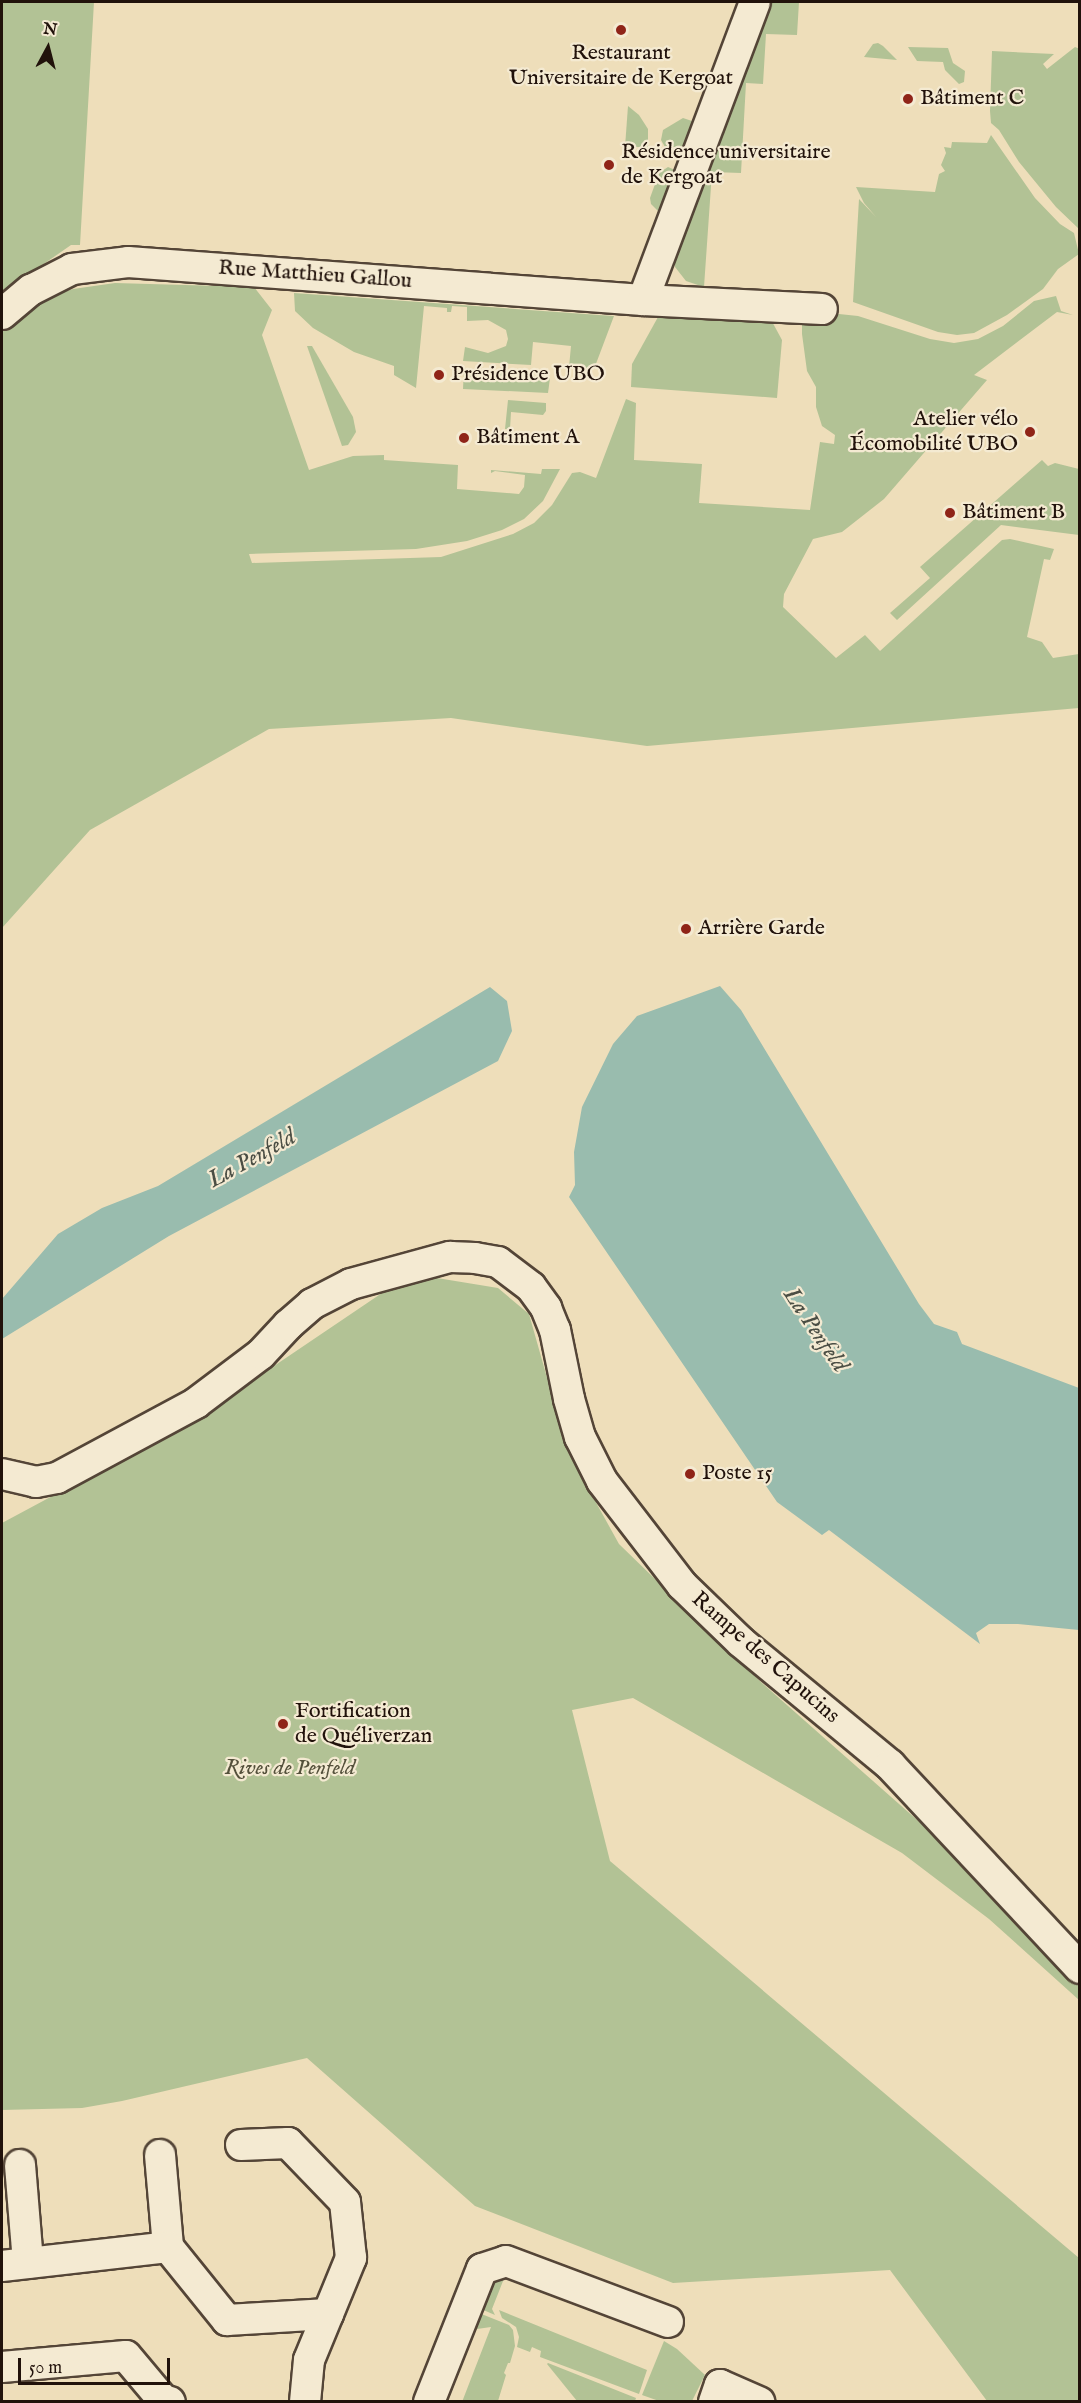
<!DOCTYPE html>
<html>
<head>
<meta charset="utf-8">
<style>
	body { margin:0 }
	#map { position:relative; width:1081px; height:2403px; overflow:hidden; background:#eedeba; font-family:"IM FELL English",serif }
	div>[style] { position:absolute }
	.green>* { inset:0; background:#b2c295 }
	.water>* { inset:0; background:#99bcae }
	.roads { filter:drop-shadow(2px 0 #544537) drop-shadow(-2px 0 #544537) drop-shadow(0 2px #544537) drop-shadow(0 -2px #544537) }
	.minor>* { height:30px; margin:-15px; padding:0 15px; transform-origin:15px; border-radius:15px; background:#f4ead2 }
	.dots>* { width:16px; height:16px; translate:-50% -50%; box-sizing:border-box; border:3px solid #f4ead2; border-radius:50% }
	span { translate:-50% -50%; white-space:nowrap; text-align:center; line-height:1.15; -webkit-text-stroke:4.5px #f4ead2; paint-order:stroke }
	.poi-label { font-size:22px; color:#21120b }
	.left { translate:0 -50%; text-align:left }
	.right { translate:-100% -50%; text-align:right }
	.street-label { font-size:22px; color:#21120b }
	.park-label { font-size:22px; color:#54503b; font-style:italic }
	.water-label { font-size:24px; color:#4b4e44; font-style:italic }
	.frame { position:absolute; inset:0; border:3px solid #21120b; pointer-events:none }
	.north { position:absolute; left:18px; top:18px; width:60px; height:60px; -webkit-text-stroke:4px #f4ead2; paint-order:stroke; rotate:7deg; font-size:16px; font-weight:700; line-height:24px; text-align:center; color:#21120b }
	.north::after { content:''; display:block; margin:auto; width:21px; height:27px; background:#21120b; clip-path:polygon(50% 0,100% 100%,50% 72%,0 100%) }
	.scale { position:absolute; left:18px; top:2358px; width:152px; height:27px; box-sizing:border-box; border:3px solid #21120b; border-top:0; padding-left:8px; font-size:18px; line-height:21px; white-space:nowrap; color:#21120b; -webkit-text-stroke:4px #f4ead2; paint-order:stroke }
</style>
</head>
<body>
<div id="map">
	<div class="green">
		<i style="clip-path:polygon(2px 2px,94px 2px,80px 245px,71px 245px,2px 293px)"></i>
		<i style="clip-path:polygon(770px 2px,799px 2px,797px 35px,766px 34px,763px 84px,746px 83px,741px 173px,712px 172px,704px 287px,686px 281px,675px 267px,674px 260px)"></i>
		<i style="clip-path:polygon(878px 43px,883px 46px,897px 60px,864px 57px,873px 44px)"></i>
		<i style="clip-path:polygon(908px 47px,948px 48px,953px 63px,965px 71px,964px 82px,959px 84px,945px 70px,943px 62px,917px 61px)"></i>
		<i style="clip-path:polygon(1075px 47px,1080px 49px,1079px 229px,1056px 207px,1019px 162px,999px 130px,991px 123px,990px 111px,992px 51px,1054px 54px,1043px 64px,1047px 69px)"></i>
		<i style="clip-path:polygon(628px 106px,639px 115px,648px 129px,648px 147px,625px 147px)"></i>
		<i style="clip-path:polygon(683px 118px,692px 121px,683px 147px,665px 147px,661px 140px,663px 130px)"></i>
		<i style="clip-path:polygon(991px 135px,1035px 198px,1060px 224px,1074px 233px,1079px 254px,1058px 269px,1043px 289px,1007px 315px,974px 333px,957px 335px,938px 332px,853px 302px,859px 199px,876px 217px,864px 203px,856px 187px,935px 192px,939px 174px,945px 171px,941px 165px,946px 153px,944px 147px,951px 148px,952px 142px,987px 143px)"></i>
		<i style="clip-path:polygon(668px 167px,675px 170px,658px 211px,651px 204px,650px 198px,659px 173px)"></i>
		<i style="clip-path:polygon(115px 283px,254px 287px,272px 310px,262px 335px,309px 470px,353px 456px,384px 455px,384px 460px,458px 465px,457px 489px,519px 494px,524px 487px,525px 475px,495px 471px,491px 473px,491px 470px,541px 474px,542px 469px,560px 469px,543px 501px,524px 519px,502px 530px,467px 541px,416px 549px,249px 554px,252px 563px,441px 557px,513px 534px,534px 523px,552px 505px,572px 473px,580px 472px,596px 478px,626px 399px,636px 403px,634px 460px,702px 464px,699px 503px,810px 510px,820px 442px,834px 444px,835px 435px,822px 426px,816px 407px,816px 387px,807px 371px,802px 334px,802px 325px,807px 320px,839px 314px,858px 316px,930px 339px,954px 343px,978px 339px,1003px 326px,1034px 301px,1056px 296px,1061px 311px,1073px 315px,1057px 312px,974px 375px,987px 380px,884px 499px,842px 532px,813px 539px,784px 594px,783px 607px,836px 658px,865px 635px,880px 651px,1002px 540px,1010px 539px,1054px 549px,1050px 560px,1044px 559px,1027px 637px,1042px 642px,1053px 658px,1079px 654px,1079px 708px,647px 746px,451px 718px,269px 729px,90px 830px,2px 928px,2px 312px,73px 289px)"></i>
		<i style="clip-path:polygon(294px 293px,613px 316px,614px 316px,594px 369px,569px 367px,571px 346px,533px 342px,531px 365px,463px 361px,465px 347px,488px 353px,506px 346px,508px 339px,506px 330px,488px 320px,467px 321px,467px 307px,452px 306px,451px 312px,447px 312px,447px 308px,424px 306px,416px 388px,394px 375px,394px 366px,354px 352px,313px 328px,295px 311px)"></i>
		<i style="clip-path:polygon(663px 308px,769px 316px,782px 340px,777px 398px,631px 387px,632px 364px)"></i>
		<i style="clip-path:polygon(307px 346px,312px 346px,353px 417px,356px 432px,348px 445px,342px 446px)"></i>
		<i style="clip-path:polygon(464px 368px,550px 378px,548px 393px,463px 389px)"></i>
		<i style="clip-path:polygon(508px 400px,546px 403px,546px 411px,543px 415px,511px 412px,510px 429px,505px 429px)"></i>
		<i style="clip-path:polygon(1042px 460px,1048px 466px,1055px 463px,1079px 469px,1079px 535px,1001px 525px,897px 620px,890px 613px,930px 578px,920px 567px)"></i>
		<i style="clip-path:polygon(437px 1278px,498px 1288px,529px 1314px,568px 1452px,619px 1544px,762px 1683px,1001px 1894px,1012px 1874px,1079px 1941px,1079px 2000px,989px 1919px,902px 1853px,633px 1698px,572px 1710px,610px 1861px,1079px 2258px,1079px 2401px,987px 2401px,890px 2270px,673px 2283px,475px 2206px,307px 2058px,122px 2101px,82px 2108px,2px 2110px,2px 1523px,194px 1420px,382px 1293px)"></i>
		<i style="clip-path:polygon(505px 2276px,492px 2309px,495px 2315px,481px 2309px,492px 2282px)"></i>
		<i style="clip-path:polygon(499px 2310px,647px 2370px,639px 2394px,540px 2357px,541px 2351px,532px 2347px,530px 2352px,517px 2347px,519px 2337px,516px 2327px,502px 2318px)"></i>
		<i style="clip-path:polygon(479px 2313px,509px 2325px,513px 2330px,515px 2346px,510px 2363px,508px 2363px,504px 2373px,506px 2375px,498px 2401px,462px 2402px,491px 2327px,477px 2329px,475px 2323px)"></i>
		<i style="clip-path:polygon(664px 2341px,677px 2349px,705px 2375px,692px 2401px,659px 2401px,642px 2395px)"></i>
		<i style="clip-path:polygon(548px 2363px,636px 2398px,635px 2401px,577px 2401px,547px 2364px)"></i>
	</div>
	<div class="water">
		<i style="clip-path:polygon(720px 986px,741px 1010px,919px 1304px,934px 1324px,957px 1332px,962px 1344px,1079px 1388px,1079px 1630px,1018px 1624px,989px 1624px,976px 1633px,980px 1644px,829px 1530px,822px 1535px,777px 1502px,569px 1197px,575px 1185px,574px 1152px,582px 1107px,613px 1044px,637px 1016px)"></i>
		<i style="clip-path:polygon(490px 987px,507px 1001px,512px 1031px,498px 1061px,169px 1236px,2px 1339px,2px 1299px,58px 1234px,102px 1208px,158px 1186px)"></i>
	</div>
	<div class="roads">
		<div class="minor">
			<i style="left:643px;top:300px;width:318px;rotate:-69.4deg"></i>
			<i style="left:2px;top:314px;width:38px;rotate:-40deg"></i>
			<i style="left:31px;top:290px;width:46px;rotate:-27.1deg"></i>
			<i style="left:72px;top:269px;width:56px;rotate:-7.1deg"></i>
			<i style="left:128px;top:262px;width:516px;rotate:4.22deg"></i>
			<i style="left:643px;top:300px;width:179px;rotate:2.9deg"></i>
			<i style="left:2px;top:1474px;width:35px;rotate:13deg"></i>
			<i style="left:36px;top:1482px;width:21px;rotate:-11deg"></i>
			<i style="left:57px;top:1478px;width:158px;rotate:-28.3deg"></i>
			<i style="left:196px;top:1403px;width:81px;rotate:-37deg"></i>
			<i style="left:261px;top:1354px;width:40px;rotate:-47deg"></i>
			<i style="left:288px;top:1325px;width:32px;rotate:-41deg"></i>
			<i style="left:312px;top:1304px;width:44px;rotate:-27.1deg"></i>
			<i style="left:351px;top:1284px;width:103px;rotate:-15.3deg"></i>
			<i style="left:450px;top:1257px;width:25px;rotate:2deg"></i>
			<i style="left:475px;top:1258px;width:23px;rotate:10deg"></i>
			<i style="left:498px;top:1262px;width:41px;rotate:37.1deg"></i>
			<i style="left:531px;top:1287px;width:26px;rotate:54deg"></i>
			<i style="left:546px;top:1308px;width:24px;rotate:68deg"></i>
			<i style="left:555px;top:1330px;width:70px;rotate:78.5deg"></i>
			<i style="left:569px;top:1399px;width:40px;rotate:74deg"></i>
			<i style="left:580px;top:1437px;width:49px;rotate:63.4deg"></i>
			<i style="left:602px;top:1481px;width:131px;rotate:52.4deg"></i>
			<i style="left:682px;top:1585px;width:82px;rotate:44deg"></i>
			<i style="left:741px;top:1642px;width:193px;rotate:39.5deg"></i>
			<i style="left:890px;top:1765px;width:278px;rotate:46.9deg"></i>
			<i style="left:160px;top:2155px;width:92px;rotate:85deg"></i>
			<i style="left:20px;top:2165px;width:98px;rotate:85.3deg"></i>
			<i style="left:2px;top:2266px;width:167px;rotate:-6.5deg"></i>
			<i style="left:168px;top:2247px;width:94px;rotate:51.1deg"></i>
			<i style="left:227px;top:2320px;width:101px;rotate:-3.4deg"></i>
			<i style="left:328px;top:2314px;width:61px;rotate:-67.7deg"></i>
			<i style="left:351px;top:2258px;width:56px;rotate:-96.1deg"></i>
			<i style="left:345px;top:2202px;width:82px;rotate:-134deg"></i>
			<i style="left:288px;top:2143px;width:47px;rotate:177.6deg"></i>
			<i style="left:2px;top:2367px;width:124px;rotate:-5.1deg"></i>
			<i style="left:126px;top:2356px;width:57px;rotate:49.9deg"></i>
			<i style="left:163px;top:2400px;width:7px;rotate:16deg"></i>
			<i style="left:305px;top:2402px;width:42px;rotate:-84.6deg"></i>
			<i style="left:309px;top:2360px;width:50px;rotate:-67.6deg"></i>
			<i style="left:429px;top:2402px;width:143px;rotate:-68.3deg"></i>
			<i style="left:482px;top:2269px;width:25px;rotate:-18deg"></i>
			<i style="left:506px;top:2261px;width:173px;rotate:20.6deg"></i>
			<i style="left:714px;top:2402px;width:18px;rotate:-71deg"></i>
			<i style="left:720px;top:2385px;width:43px;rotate:23.6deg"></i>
		</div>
	</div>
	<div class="dots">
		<i style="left:621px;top:30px;background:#8f2418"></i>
		<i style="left:908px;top:99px;background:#8f2418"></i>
		<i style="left:609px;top:165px;background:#8f2418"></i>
		<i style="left:439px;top:375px;background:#8f2418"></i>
		<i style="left:1030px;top:432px;background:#8f2418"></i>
		<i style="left:464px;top:438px;background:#8f2418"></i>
		<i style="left:950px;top:513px;background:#8f2418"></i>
		<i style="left:686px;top:929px;background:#8f2418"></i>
		<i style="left:690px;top:1474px;background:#8f2418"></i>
		<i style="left:283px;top:1724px;background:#8f2418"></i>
	</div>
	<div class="poi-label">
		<span style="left:621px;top:66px">Restaurant<br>Universitaire de Kergoat</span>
		<span class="left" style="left:920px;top:99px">Bâtiment C</span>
		<span class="left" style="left:621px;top:165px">Résidence universitaire<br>de Kergoat</span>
		<span class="left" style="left:451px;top:375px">Présidence UBO</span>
		<span class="right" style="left:1018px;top:432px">Atelier vélo<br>Écomobilité UBO</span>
		<span class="left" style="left:476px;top:438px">Bâtiment A</span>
		<span class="left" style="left:962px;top:513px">Bâtiment B</span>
		<span class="left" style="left:698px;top:929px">Arrière Garde</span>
		<span class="left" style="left:702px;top:1474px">Poste 15</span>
		<span class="left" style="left:295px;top:1724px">Fortification<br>de Quéliverzan</span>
	</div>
	<div class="street-label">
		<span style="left:315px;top:275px;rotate:4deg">Rue Matthieu Gallou</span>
		<span style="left:765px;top:1658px;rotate:41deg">Rampe des Capucins</span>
	</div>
	<div class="park-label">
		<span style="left:290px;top:1769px">Rives de Penfeld</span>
	</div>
	<div class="water-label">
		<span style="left:252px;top:1159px;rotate:-29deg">La Penfeld</span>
		<span style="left:815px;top:1330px;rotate:56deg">La Penfeld</span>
	</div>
	<div class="frame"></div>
	<div class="north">N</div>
	<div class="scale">50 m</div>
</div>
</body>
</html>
